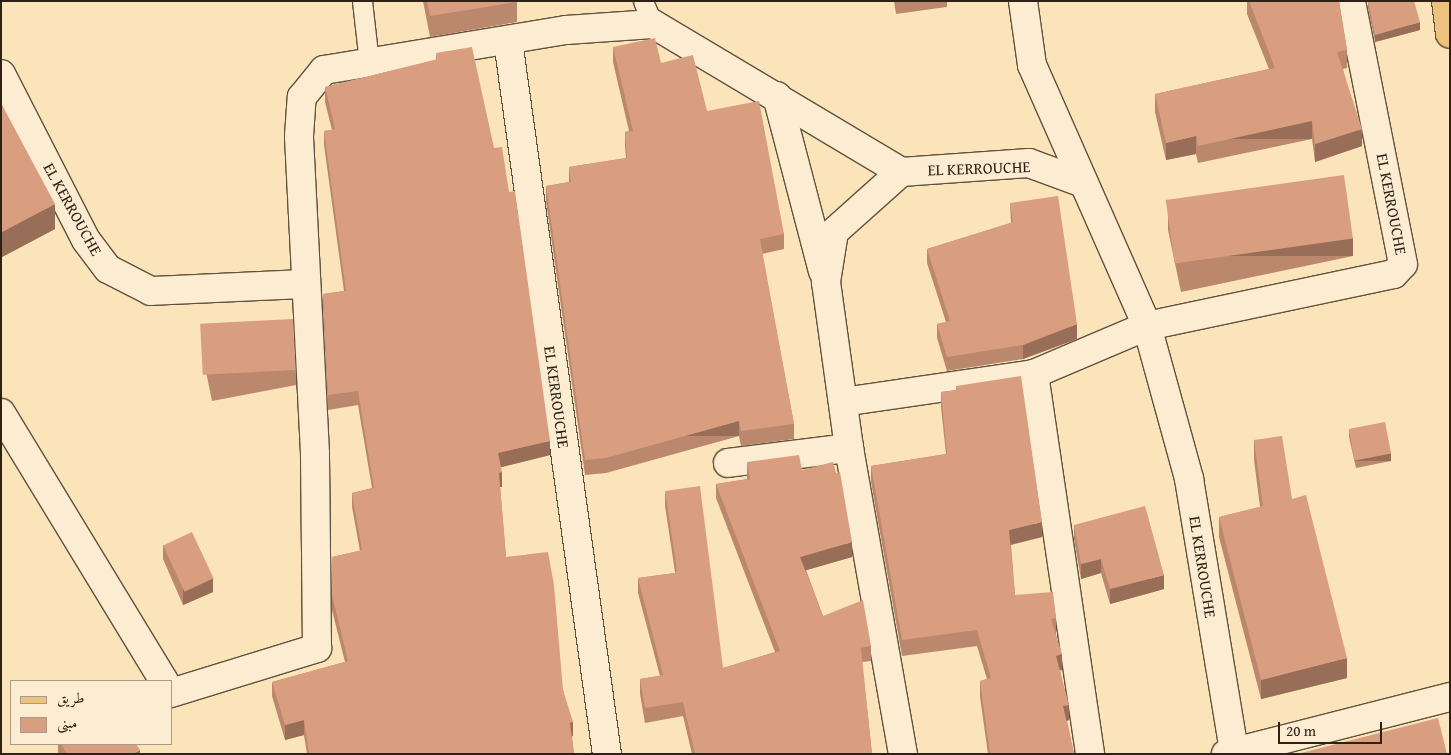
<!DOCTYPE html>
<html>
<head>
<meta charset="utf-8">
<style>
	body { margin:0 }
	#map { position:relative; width:1451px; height:755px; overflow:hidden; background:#fbe4b9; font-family:"Gentium Book Plus",Amiri,serif }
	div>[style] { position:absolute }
	.roads { filter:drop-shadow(1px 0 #60523d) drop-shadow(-1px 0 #60523d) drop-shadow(0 1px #60523d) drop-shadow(0 -1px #60523d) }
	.service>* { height:19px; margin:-9.5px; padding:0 9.5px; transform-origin:9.5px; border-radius:9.5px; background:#fcedd2 }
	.minor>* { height:28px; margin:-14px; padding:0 14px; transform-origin:14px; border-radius:14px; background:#fcedd2 }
	.primary>* { height:28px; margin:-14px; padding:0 14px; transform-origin:14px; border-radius:14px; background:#eec27c }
	.wall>* { inset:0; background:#bb876d; transform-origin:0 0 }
	.shaded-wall>* { inset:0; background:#986e59; transform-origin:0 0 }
	.building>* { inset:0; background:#d99d7f; transform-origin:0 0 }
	span { translate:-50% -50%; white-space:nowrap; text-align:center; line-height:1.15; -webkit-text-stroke:4px #fcedd2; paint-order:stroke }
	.street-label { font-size:16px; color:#2c2114 }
	.frame { position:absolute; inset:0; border:2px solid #2c2114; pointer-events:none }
	.legend { position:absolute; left:10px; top:680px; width:162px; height:65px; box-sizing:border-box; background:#fcedd2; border:1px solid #a99b86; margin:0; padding:6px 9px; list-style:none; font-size:15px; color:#2c2114 }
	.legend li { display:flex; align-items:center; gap:10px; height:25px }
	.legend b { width:25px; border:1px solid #a99b86 }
	.scale { position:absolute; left:1278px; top:722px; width:104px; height:22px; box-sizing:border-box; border:2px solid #2c2114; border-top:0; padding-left:6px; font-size:15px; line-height:18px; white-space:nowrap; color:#2c2114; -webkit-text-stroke:4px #fcedd2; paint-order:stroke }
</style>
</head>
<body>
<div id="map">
	<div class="roads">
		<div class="service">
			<i style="left:362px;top:1px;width:61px;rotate:83.5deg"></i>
			<i style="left:643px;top:1px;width:25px;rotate:67deg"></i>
		</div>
		<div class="minor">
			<i style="left:1023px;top:1px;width:65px;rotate:82deg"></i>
			<i style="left:1032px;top:65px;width:285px;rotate:66.2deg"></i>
			<i style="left:1147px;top:326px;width:159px;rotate:74.6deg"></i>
			<i style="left:1189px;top:479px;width:277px;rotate:80.6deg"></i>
			<i style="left:508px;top:41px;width:720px;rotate:82.1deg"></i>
			<i style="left:1px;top:74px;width:186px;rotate:62.9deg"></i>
			<i style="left:86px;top:240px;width:36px;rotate:53deg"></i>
			<i style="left:108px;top:269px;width:48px;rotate:27.1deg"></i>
			<i style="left:151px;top:291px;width:155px;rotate:-2.6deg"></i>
			<i style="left:777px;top:96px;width:181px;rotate:75.3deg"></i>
			<i style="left:901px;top:172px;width:90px;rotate:138.2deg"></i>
			<i style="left:834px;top:232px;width:51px;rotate:99.1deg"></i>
			<i style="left:826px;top:282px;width:168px;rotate:82.1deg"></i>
			<i style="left:849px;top:448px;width:311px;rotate:80deg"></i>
			<i style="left:1034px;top:374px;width:384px;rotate:81.6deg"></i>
			<i style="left:843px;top:402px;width:193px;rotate:-8.3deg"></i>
			<i style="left:1034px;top:374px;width:123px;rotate:-23deg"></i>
			<i style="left:1147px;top:326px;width:252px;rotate:-11.9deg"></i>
			<i style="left:1394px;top:274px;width:13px;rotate:-48deg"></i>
			<i style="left:1403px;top:264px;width:268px;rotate:-101.2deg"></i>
			<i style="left:1px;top:413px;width:314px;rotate:58.7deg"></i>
			<i style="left:728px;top:463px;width:122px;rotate:-7.1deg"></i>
			<i style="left:171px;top:693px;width:153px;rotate:-17.1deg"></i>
			<i style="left:317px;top:648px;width:195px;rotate:-90.6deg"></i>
			<i style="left:315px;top:453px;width:317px;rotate:-92.9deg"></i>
			<i style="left:299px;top:136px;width:39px;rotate:-86deg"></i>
			<i style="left:302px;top:97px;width:35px;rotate:-51deg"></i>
			<i style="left:324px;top:70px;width:245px;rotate:-9.4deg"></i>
			<i style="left:566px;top:30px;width:87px;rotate:-3.9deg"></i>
			<i style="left:653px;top:24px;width:289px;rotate:30.8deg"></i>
			<i style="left:901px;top:172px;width:128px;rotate:-4deg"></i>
			<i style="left:1029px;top:163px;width:58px;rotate:20.3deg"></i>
			<i style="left:1226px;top:754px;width:231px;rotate:-14.3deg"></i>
		</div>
		<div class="primary">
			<i style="left:1446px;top:1px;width:33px;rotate:83deg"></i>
		</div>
	</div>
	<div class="wall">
		<i style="clip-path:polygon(423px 1px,517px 1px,517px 22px,430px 37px)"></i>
		<i style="clip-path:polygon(894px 1px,947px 1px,947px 7px,896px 14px)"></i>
		<i style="clip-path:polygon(1247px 1px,1339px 1px,1347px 50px,1347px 68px,1343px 69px,1362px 146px,1315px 162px,1312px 139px,1198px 163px,1196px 154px,1166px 160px,1155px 112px,1155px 94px,1269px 69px,1247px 14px)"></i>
		<i style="clip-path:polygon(1368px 1px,1420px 30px,1375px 42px,1368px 8px)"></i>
		<i style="clip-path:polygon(613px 47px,661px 63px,707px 111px,784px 234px,784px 249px,762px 254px,794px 424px,794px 439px,741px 446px,739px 436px,606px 473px,585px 475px,546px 201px,546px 186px,569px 182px,569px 167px,626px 158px,625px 147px,625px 132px,629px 131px,613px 62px)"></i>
		<i style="clip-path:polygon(436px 53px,550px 455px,501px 467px,502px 487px,500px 487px,506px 557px,563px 690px,573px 736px,572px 737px,574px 754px,307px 754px,304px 735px,285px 740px,272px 696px,272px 682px,345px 662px,332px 610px,332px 557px,360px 551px,352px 507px,352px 493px,372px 488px,358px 405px,328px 410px,323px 308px,323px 294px,344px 291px,324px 145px,324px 131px,332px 130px,325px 102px,325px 87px,436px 60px)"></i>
		<i style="clip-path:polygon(1px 103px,55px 229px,2px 257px,1px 255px)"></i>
		<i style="clip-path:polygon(1010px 203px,1077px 339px,1023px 359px,947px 371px,937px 338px,937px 324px,946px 322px,927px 263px,927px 249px,1011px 223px)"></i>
		<i style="clip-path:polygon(1168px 211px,1353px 256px,1181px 292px,1168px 230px)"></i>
		<i style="clip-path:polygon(202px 337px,296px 370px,296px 385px,212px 401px,202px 352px)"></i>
		<i style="clip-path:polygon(956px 386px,1042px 537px,1011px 545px,1015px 595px,1056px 618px,1056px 634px,1062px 670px,1060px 670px,1069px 720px,1067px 721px,1074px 754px,988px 754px,980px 697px,980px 681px,987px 679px,977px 646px,902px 656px,871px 482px,871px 466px,946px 454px,941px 407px,941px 392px,956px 390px)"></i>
		<i style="clip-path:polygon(1349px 430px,1391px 461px,1356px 468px,1349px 437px)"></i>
		<i style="clip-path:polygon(1254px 440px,1292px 499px,1347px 678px,1261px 699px,1219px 537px,1219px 517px,1260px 507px,1254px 460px)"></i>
		<i style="clip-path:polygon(747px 462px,802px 470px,852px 557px,806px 570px,823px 616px,871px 646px,871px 661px,862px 662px,872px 754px,692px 754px,683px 716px,645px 723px,640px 694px,640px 679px,660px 676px,638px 593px,638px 578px,675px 573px,675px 572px,665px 506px,665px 491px,723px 668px,775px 652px,716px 498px,716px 484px,747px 479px)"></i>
		<i style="clip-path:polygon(1074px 525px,1164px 589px,1110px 604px,1101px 573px,1081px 579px,1074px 539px)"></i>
		<i style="clip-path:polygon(163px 545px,213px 592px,183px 605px,163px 559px)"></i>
		<i style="left:58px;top:744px;width:78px;height:10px"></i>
	</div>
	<div class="shaded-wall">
		<i style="clip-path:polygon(1420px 22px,1420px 30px,1375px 42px,1375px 35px)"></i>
		<i style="left:1312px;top:121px;width:18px;height:117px;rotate:90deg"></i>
		<i style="clip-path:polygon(1362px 129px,1362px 146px,1315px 162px,1315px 144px)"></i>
		<i style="clip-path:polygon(1196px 136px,1196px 154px,1166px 160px,1166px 143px)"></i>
		<i style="clip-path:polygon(55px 204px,55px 229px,2px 257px,2px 232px)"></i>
		<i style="left:1353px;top:238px;width:18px;height:176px;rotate:90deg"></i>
		<i style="clip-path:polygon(1077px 324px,1077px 339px,1023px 359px,1023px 345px)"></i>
		<i style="left:739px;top:421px;width:15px;height:138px;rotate:90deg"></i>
		<i style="clip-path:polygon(550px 441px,550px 455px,498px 468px,498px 453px)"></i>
		<i style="left:1391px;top:453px;width:8px;height:36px;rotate:90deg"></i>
		<i style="left:502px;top:472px;width:15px;height:3px;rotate:90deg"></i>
		<i style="clip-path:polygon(1042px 522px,1042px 537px,1009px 545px,1009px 530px)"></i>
		<i style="clip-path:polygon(852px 542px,852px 557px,800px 572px,800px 557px)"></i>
		<i style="clip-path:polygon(1101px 559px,1101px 573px,1081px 579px,1081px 564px)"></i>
		<i style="clip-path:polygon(1164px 575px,1164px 589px,1110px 604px,1110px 589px)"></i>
		<i style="clip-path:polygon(213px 578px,213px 592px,183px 605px,183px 590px)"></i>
		<i style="clip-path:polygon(1062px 654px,1062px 670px,1056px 671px,1056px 656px)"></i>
		<i style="clip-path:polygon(1347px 658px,1347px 678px,1261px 699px,1261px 680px)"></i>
		<i style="clip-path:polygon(1069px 705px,1069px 720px,1063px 722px,1063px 706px)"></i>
		<i style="clip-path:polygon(304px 720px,304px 735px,285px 740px,285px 725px)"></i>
		<i style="left:573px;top:722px;width:14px;height:3px;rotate:90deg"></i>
		<i style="clip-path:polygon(140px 750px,140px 754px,133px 754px)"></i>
	</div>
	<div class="building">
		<i style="clip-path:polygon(427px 1px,517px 1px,517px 2px,430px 16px)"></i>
		<i style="clip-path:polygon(1249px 1px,1339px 1px,1347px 50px,1337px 52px,1362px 129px,1315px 144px,1312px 121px,1198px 146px,1196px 136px,1166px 143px,1155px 94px,1275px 68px)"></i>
		<i style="clip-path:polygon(1368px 1px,1414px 1px,1420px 22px,1375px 35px)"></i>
		<i style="clip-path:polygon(655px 38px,661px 63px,693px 55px,707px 111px,759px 101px,784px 234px,760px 239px,794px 424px,741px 431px,739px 421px,606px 458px,585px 460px,546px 186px,571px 182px,569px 167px,627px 158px,625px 132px,633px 131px,613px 47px)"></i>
		<i style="clip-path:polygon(472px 47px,494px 148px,502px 147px,509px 192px,515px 191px,550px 441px,498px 453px,502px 472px,499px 473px,506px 557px,548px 552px,554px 585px,563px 690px,573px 722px,570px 723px,574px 754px,309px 754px,304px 720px,285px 725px,272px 682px,348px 661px,332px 595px,332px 557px,362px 550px,352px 493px,374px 488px,358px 391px,328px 395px,323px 294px,346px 291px,324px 131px,335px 129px,325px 87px,438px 59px,436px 53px)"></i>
		<i style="clip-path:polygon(1px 103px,55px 204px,2px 232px,1px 230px)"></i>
		<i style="left:1344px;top:175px;width:64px;height:180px;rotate:82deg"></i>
		<i style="clip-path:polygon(1058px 196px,1077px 324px,1023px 345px,947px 357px,937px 324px,950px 321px,927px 249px,1013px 222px,1010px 203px)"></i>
		<i style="left:293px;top:319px;width:51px;height:93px;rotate:87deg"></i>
		<i style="clip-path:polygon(1021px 376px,1042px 522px,1009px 530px,1015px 595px,1053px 592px,1056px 618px,1051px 619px,1062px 654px,1056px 656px,1069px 705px,1063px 706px,1074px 754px,990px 754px,980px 681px,991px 678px,977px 630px,902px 640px,871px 466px,947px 454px,941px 392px,957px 390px,956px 386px)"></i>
		<i style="left:1385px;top:422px;width:32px;height:37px;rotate:79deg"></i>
		<i style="clip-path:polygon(1282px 436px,1292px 499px,1306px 495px,1347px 658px,1261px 680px,1219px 517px,1263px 506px,1254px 440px)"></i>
		<i style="clip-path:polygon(799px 455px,802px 470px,833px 462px,836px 473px,840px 472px,852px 542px,800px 557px,823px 616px,863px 600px,871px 646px,861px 648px,872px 754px,695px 754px,683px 702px,645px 708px,640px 679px,663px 675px,638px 578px,675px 573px,677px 570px,665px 491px,700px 486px,723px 668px,780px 651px,716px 484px,750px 479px,747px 462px)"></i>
		<i style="clip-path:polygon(1145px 506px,1164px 575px,1110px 589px,1101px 559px,1081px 564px,1074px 525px)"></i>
		<i style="left:192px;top:532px;width:51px;height:32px;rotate:65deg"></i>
		<i style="clip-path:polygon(1438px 718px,1447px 754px,1297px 754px)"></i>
		<i style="clip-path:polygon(61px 744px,136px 744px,140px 750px,133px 754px,67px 754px)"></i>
	</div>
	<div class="street-label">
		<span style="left:979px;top:168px;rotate:-2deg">EL KERROUCHE</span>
		<span style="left:1392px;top:204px;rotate:79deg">EL KERROUCHE</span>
		<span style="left:73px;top:209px;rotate:61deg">EL KERROUCHE</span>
		<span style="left:557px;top:397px;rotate:82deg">EL KERROUCHE</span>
		<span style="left:1203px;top:567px;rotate:81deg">EL KERROUCHE</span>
	</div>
	<div class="frame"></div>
	<ul class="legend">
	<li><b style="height:6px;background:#eec27c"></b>طريق</li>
	<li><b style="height:14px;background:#d99d7f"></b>مبنى</li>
	</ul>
	<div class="scale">20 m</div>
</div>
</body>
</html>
